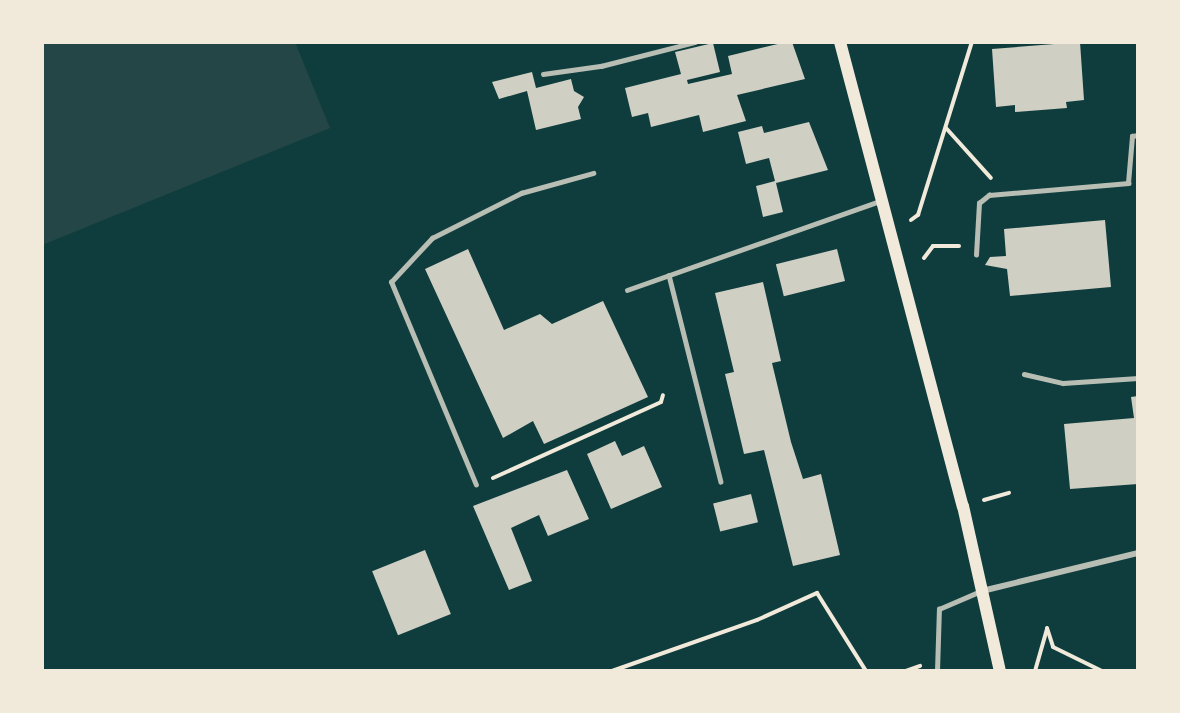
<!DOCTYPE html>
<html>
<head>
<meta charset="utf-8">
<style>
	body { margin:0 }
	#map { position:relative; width:1180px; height:713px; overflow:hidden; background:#0f3d3e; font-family:Spectral,serif }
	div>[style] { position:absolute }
	.green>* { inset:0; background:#244646 }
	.building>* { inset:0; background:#cfcfc3; transform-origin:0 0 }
	.path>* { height:4px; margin:-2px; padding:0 2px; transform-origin:2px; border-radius:2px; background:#f1e9da }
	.service>* { height:4.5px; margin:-2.25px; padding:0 2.25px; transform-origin:2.25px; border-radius:2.25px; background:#b8beb3 }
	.minor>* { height:6px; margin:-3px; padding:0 3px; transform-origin:3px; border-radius:3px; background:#b8beb3 }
	.secondary>* { height:12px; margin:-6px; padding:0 6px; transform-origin:6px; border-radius:6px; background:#f1e9da }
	span { translate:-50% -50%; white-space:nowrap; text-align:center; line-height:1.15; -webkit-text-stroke:6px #f1e9da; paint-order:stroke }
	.frame { position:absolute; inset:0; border:44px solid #f1e9da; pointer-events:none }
</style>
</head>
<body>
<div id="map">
	<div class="green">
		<i style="clip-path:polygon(42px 42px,295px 42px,330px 128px,42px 245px)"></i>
	</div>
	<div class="building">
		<i style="clip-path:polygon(786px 42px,792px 42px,805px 79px,737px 95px,746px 121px,703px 132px,699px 115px,651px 127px,648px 113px,632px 117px,625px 88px,681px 74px,675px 52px,713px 43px,720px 72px,687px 80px,688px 84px,732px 74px,728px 56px)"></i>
		<i style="clip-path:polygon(1080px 42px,1084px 100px,1066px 102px,1067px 108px,1015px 112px,1015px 105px,996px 107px,992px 49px)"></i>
		<i style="clip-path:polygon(532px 72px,536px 88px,571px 79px,574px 91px,584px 97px,578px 107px,581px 119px,536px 130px,527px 91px,499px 99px,492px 82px)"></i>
		<i style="clip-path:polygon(809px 122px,828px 170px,776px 183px,783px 212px,763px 217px,756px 186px,775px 181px,769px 158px,746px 164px,738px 132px,762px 126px,764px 133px)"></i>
		<i style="clip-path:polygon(1105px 220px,1111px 287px,1010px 296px,1007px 269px,985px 265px,990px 257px,1006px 256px,1004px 229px)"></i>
		<i style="clip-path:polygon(468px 249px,504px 330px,540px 314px,552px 324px,603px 301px,648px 397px,544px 444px,533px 421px,503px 438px,425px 269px)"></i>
		<i style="left:837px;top:249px;width:33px;height:63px;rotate:76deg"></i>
		<i style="clip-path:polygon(763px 282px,781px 361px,772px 363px,791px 442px,803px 479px,821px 474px,840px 555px,793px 566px,764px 450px,744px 454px,725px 374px,734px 372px,715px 293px)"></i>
		<i style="clip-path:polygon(1138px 396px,1138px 484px,1070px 489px,1064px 424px,1134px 418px,1131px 397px)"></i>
		<i style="clip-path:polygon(615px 441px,622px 456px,644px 446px,662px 487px,611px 509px,587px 454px)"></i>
		<i style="clip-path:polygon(567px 470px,589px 519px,548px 536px,539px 515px,511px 528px,532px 581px,509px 590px,473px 506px)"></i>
		<i style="left:751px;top:494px;width:29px;height:39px;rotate:76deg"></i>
		<i style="left:425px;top:550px;width:69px;height:57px;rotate:68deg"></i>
	</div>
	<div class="path">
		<i style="left:946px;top:128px;width:67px;rotate:48deg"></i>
		<i style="left:911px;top:220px;width:9px;rotate:-36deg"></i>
		<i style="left:918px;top:215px;width:181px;rotate:-72.7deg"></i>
		<i style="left:924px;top:258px;width:15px;rotate:-53deg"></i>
		<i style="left:933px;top:246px;width:26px"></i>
		<i style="left:493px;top:478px;width:184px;rotate:-24.3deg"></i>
		<i style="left:661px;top:402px;width:7px;rotate:-74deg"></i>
		<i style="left:984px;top:500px;width:26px;rotate:-16deg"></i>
		<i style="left:1047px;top:628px;width:20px;rotate:72deg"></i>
		<i style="left:1053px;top:647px;width:55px;rotate:26.1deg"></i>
		<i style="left:612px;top:671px;width:154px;rotate:-19.4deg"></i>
		<i style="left:757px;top:620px;width:66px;rotate:-24.2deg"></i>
		<i style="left:817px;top:593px;width:92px;rotate:57.9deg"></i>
		<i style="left:906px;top:671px;width:15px;rotate:-20deg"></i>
		<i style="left:1035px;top:671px;width:44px;rotate:-74.1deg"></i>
	</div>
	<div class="service">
		<i style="left:543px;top:74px;width:59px;rotate:-7.9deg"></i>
		<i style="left:601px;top:66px;width:97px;rotate:-14.3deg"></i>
		<i style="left:976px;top:255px;width:52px;rotate:-86.7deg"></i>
		<i style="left:979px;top:203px;width:13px;rotate:-39deg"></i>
		<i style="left:989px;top:195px;width:140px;rotate:-4.9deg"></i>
		<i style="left:1128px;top:183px;width:47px;rotate:-85.1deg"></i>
		<i style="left:1132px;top:136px;width:6px;rotate:-9deg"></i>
		<i style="left:669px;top:275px;width:213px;rotate:75.9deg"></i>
		<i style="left:627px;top:290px;width:268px;rotate:-19.4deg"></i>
		<i style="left:1024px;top:374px;width:40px;rotate:13deg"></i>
		<i style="left:1063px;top:383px;width:75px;rotate:-3.8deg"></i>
		<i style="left:476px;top:485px;width:220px;rotate:-112.7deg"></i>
		<i style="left:391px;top:282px;width:60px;rotate:-47deg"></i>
		<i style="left:432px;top:238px;width:100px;rotate:-26.8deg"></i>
		<i style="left:521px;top:193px;width:75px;rotate:-15.5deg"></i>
		<i style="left:937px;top:671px;width:62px;rotate:-88.2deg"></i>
		<i style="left:939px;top:609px;width:46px;rotate:-23.2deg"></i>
	</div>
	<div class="minor">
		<i style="left:982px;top:591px;width:161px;rotate:-13.7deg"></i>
	</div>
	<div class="secondary">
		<i style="left:840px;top:42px;width:480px;rotate:75.2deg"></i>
		<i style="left:963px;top:506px;width:169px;rotate:77.4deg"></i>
	</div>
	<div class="frame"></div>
</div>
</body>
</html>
